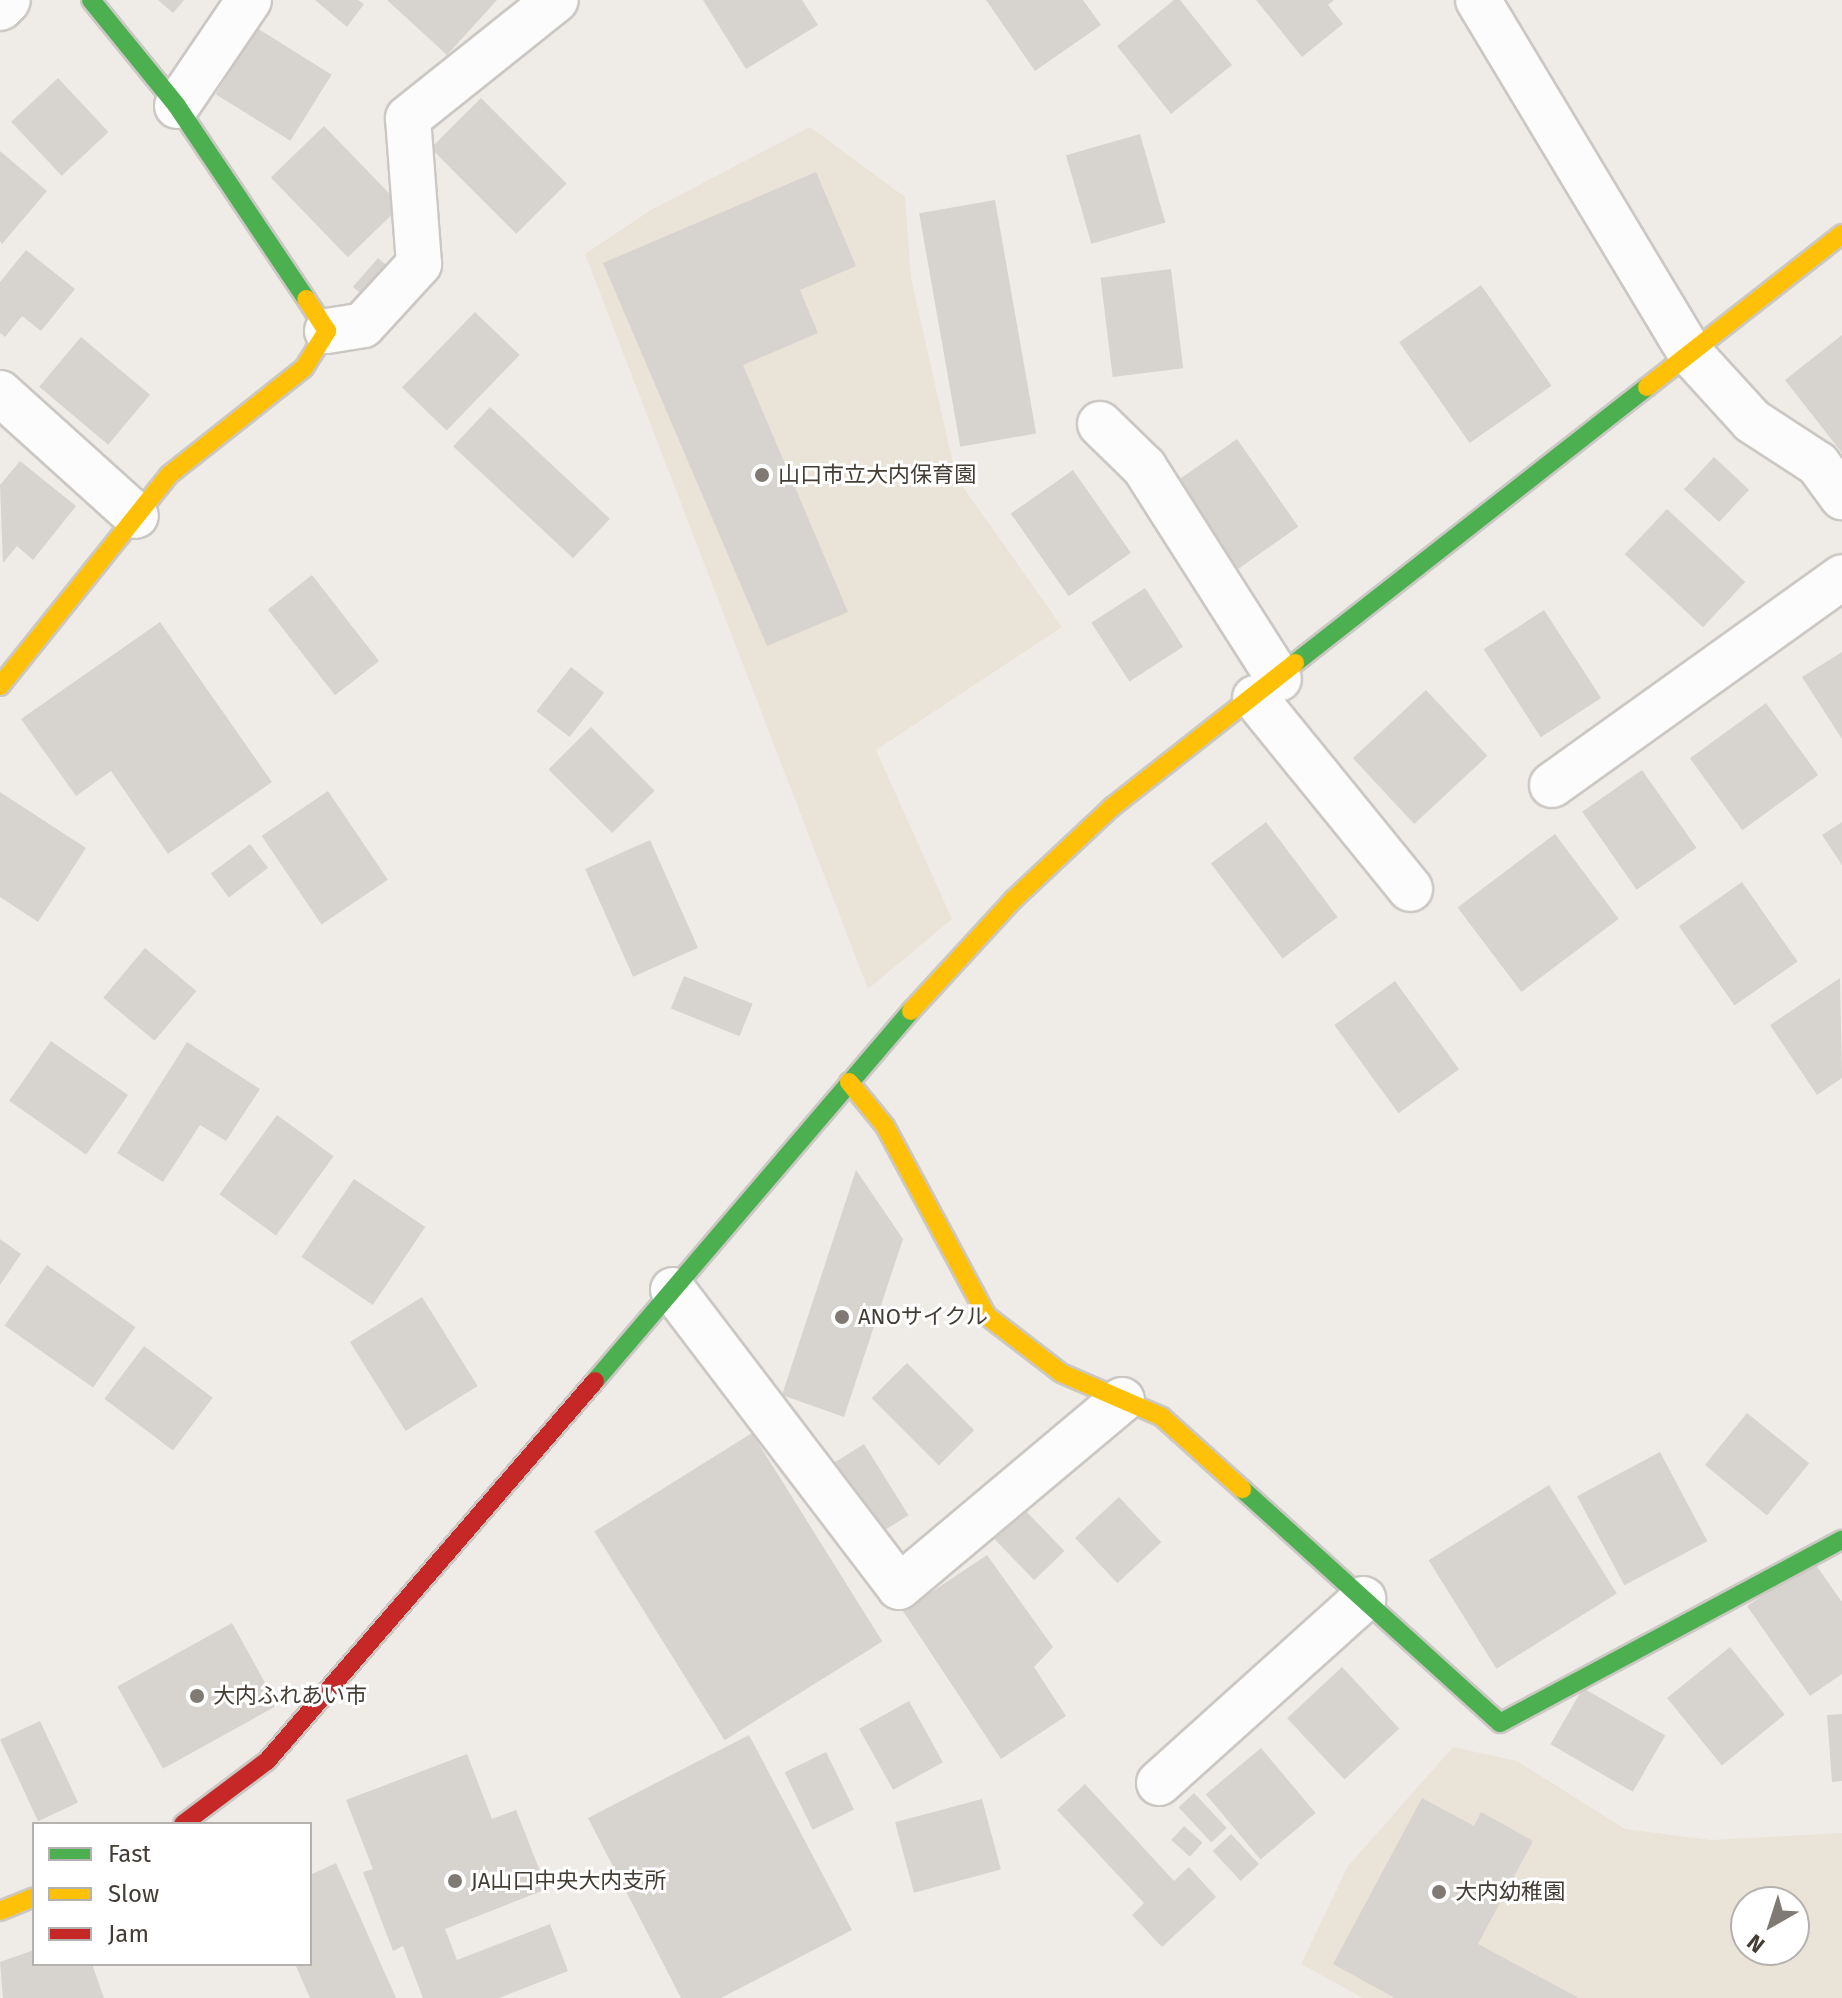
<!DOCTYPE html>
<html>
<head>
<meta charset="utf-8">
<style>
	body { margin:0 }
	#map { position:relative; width:1842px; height:1998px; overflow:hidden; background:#efece8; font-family:"Fira Sans","Noto Sans JP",sans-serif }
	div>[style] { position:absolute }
	.education>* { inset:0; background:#eae3d7 }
	.building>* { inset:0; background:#d7d3cf; transform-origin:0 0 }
	.roads { filter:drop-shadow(2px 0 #cbc8c4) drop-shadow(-2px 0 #cbc8c4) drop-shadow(0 2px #cbc8c4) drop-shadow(0 -2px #cbc8c4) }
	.street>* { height:44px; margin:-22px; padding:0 22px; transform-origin:22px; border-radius:22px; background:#fdfcfc }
	.fast>* { height:18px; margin:-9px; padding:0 9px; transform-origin:9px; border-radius:9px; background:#4caf50 }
	.slow>* { height:18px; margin:-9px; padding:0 9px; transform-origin:9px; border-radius:9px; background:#ffc107 }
	.jam>* { height:18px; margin:-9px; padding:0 9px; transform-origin:9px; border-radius:9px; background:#c62828 }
	.dots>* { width:22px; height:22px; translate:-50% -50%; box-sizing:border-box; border:4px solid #fff; border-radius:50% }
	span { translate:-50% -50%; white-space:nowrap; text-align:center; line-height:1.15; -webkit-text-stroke:6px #fff; paint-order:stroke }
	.poi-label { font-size:22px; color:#443d35 }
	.left { translate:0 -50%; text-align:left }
	.legend { position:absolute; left:32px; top:1822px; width:280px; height:144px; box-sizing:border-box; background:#fff; border:2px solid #b4b1ae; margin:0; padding:10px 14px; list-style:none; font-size:24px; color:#443d35 }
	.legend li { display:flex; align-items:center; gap:16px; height:40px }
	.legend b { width:40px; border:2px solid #b4b1ae }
	.north { position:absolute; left:1730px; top:1886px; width:80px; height:80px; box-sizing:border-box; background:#fff; border:2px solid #b4b1ae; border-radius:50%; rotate:219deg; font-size:22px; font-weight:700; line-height:32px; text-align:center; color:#443d35 }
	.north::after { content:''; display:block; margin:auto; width:28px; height:36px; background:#807a74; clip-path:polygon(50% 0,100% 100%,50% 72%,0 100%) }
</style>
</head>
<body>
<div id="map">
	<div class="education">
		<i style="clip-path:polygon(810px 127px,905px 197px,911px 278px,956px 477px,1062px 627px,876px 750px,952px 919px,868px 989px,585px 254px,651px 210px)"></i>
		<i style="clip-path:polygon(evenodd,1453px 1747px,1517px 1761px,1625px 1829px,1711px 1840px,1842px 1833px,1842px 1998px,1363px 1998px,1301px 1964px,1348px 1866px,1453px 1747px,1746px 1902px,1794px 1902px,1794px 1950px,1746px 1950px,1746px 1902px)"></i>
	</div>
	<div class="building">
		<i style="clip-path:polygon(158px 0,184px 0,173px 13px)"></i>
		<i style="clip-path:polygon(315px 0,358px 0,364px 4px,347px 27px)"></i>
		<i style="clip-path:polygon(387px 0,497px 0,447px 55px)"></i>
		<i style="clip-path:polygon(703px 0,802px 0,818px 25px,746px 69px)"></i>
		<i style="clip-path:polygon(986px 0,1083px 0,1101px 25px,1035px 71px)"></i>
		<i style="clip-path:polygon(1174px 0,1180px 0,1232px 65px,1171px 114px,1117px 46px)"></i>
		<i style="clip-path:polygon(1256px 0,1334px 0,1328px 5px,1343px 24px,1302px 57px)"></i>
		<i style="left:257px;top:28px;width:88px;height:78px;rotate:32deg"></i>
		<i style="left:58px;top:78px;width:74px;height:64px;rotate:47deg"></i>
		<i style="left:481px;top:98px;width:121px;height:71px;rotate:45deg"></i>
		<i style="left:324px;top:126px;width:111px;height:74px;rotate:46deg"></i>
		<i style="left:1140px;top:134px;width:92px;height:77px;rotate:74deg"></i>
		<i style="clip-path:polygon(0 151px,47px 191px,2px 244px,0 241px)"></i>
		<i style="clip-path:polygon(816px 172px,856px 266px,800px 290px,818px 333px,743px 365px,848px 612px,767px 646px,603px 263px)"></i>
		<i style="left:995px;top:200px;width:237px;height:77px;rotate:80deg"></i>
		<i style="clip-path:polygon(26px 250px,75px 289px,41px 331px,22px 316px,5px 337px,0 333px,0 282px)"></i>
		<i style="left:378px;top:258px;width:28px;height:38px;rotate:41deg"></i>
		<i style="left:1171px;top:269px;width:100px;height:71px;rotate:83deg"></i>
		<i style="left:1481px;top:285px;width:123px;height:100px;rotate:55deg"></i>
		<i style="left:475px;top:312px;width:62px;height:105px;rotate:44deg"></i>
		<i style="clip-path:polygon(1842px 335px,1842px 453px,1785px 380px)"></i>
		<i style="left:81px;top:337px;width:90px;height:65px;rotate:40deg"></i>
		<i style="left:490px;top:407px;width:164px;height:54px;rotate:43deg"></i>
		<i style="left:1237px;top:439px;width:107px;height:76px;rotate:55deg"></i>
		<i style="left:1714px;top:457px;width:48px;height:44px;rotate:43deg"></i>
		<i style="clip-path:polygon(20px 461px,76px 506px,33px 560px,17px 546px,3px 563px,0 485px)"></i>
		<i style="left:1073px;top:470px;width:101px;height:76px;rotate:55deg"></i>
		<i style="left:1667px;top:509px;width:107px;height:62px;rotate:43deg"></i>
		<i style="left:312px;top:575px;width:109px;height:56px;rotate:52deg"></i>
		<i style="left:1145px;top:588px;width:70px;height:64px;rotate:57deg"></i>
		<i style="left:1544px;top:610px;width:105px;height:72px;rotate:57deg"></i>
		<i style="clip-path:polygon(160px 622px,272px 782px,168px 854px,111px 771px,76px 796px,21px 719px)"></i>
		<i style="clip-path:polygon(1842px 652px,1842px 739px,1802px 677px)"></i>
		<i style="left:571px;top:667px;width:42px;height:56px;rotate:38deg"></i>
		<i style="left:1426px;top:690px;width:90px;height:100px;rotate:47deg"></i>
		<i style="left:1766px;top:703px;width:89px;height:94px;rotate:54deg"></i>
		<i style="left:591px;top:727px;width:90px;height:60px;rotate:45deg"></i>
		<i style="left:1642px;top:770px;width:95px;height:73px;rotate:55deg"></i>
		<i style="left:328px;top:791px;width:107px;height:80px;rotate:56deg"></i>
		<i style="clip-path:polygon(0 792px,86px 848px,38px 922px,0 897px)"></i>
		<i style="left:1266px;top:822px;width:119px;height:69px;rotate:53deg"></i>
		<i style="clip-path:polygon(1842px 822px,1842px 865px,1822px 835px)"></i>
		<i style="left:1555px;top:834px;width:106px;height:122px;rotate:53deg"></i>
		<i style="left:650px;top:840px;width:118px;height:71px;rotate:66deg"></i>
		<i style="left:250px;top:844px;width:30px;height:49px;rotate:53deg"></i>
		<i style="left:1742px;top:882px;width:97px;height:77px;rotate:55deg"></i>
		<i style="left:145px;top:948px;width:67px;height:65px;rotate:40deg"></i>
		<i style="left:684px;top:976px;width:74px;height:35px;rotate:22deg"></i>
		<i style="clip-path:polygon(1840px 978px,1842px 1078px,1817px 1095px,1770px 1025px)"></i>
		<i style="left:1395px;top:981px;width:109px;height:75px;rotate:54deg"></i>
		<i style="left:51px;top:1041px;width:94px;height:73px;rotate:35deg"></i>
		<i style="clip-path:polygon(187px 1042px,260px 1089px,226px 1141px,200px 1125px,163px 1182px,117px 1153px)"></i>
		<i style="left:277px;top:1115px;width:70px;height:98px;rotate:36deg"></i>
		<i style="clip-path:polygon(856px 1170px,903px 1239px,844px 1417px,782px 1395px)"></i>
		<i style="left:354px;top:1179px;width:86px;height:94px;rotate:34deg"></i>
		<i style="clip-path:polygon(0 1239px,21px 1254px,0 1285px)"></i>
		<i style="left:47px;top:1265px;width:108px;height:74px;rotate:35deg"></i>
		<i style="left:422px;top:1297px;width:105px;height:85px;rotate:58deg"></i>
		<i style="left:144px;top:1346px;width:86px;height:66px;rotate:37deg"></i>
		<i style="left:907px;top:1363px;width:95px;height:50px;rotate:45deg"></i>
		<i style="left:1747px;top:1413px;width:80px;height:67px;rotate:39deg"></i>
		<i style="left:752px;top:1433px;width:246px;height:186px;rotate:58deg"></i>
		<i style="left:864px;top:1444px;width:84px;height:38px;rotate:58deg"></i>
		<i style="left:1660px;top:1452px;width:101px;height:94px;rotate:62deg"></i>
		<i style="left:1549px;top:1485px;width:128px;height:142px;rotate:58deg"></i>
		<i style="left:1119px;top:1497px;width:62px;height:60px;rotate:47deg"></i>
		<i style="left:1020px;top:1505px;width:64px;height:42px;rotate:46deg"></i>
		<i style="clip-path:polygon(987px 1555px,1053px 1647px,1034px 1667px,1066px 1716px,1001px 1759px,903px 1611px)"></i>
		<i style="clip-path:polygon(1813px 1561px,1842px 1602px,1842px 1674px,1810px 1696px,1747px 1606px)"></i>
		<i style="left:232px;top:1623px;width:94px;height:131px;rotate:61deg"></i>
		<i style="left:1730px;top:1647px;width:87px;height:81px;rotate:51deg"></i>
		<i style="left:1342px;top:1667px;width:84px;height:75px;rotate:47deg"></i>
		<i style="left:1583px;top:1688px;width:95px;height:65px;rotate:30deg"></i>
		<i style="left:909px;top:1701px;width:70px;height:57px;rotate:61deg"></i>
		<i style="clip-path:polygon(1842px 1714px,1842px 1781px,1832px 1782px,1827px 1715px)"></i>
		<i style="left:40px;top:1721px;width:90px;height:44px;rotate:65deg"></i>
		<i style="clip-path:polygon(749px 1735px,852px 1930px,721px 1998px,681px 1998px,588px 1818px)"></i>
		<i style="left:1261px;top:1748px;width:85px;height:72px;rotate:50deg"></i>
		<i style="left:826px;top:1752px;width:64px;height:46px;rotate:64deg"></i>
		<i style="clip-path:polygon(467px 1754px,492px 1819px,516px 1810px,547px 1889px,445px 1929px,457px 1960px,550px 1924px,568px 1971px,499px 1998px,423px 1998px,403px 1946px,393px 1951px,363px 1872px,373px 1869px,346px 1800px)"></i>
		<i style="clip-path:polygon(1085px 1784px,1174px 1881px,1189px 1867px,1216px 1897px,1162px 1947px,1132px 1915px,1144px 1903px,1057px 1810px)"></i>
		<i style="left:1194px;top:1793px;width:48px;height:21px;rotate:47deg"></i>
		<i style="clip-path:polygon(1422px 1798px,1474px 1826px,1481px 1812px,1533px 1841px,1478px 1944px,1579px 1998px,1395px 1998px,1333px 1964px)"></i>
		<i style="left:982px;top:1799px;width:73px;height:90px;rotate:75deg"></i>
		<i style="left:1184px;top:1826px;width:25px;height:19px;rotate:42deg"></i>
		<i style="left:1231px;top:1834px;width:41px;height:25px;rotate:47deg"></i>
		<i style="clip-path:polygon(336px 1863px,396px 1998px,310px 1998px,295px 1964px,310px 1964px,310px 1875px)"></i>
		<i style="clip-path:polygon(34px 1950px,34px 1964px,92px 1964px,104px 1998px,3px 1998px,0 1962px)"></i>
	</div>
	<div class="roads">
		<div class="street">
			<i style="left:1478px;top:0;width:412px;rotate:59deg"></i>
			<i style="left:1690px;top:353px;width:92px;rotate:47.6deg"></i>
			<i style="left:1752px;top:421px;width:79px;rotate:33.1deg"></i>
			<i style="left:1818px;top:464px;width:41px;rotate:54deg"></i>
			<i style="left:0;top:8px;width:11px;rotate:-45deg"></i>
			<i style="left:177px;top:106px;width:128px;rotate:-55.8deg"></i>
			<i style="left:327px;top:331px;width:36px;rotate:-9deg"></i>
			<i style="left:363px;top:325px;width:83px;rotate:-47.4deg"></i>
			<i style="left:419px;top:264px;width:146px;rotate:-94.3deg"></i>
			<i style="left:408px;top:118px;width:189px;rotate:-38.6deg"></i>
			<i style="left:0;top:393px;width:183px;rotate:42.1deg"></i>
			<i style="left:1100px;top:424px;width:62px;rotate:44.3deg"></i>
			<i style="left:1144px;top:467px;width:251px;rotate:57.5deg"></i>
			<i style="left:1255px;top:698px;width:246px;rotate:50.9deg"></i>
			<i style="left:1552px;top:785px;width:357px;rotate:-35.6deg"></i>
			<i style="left:673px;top:1290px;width:373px;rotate:52.7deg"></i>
			<i style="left:899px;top:1587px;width:291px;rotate:-40deg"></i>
			<i style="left:1159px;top:1783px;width:275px;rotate:-42deg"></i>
		</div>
		<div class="fast">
			<i style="left:91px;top:0;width:136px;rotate:50.9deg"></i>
			<i style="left:177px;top:106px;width:232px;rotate:56.2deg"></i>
			<i style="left:1295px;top:663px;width:447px;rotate:-38.1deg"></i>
			<i style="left:595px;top:1381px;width:487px;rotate:-49.5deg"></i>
			<i style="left:1242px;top:1489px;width:348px;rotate:42.2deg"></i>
			<i style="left:1500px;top:1723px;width:388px;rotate:-28.2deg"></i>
		</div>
		<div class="slow">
			<i style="left:1647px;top:387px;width:248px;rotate:-38.1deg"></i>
			<i style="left:0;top:686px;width:270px;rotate:-51.3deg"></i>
			<i style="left:169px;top:475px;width:172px;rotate:-38.4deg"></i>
			<i style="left:304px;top:368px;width:44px;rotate:-58.1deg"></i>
			<i style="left:327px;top:331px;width:38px;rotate:-123deg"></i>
			<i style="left:911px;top:1011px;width:151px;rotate:-47.4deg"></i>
			<i style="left:1013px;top:900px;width:136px;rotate:-43.2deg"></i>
			<i style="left:1112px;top:807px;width:233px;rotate:-38.2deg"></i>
			<i style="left:849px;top:1082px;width:57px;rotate:50.7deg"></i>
			<i style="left:885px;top:1126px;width:216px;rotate:61.8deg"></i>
			<i style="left:987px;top:1316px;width:93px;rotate:37.6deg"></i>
			<i style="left:1061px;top:1373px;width:110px;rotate:23.5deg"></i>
			<i style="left:1162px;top:1417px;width:108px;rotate:42deg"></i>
			<i style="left:0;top:1911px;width:37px;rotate:-22deg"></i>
		</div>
		<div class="jam">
			<i style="left:183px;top:1824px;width:105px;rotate:-36.9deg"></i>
			<i style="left:267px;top:1761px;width:502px;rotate:-49.2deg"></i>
		</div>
	</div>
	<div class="dots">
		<i style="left:762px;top:475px;background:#807a74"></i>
		<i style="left:842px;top:1317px;background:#807a74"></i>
		<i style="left:197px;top:1696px;background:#807a74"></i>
		<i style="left:455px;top:1881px;background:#807a74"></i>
		<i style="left:1439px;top:1892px;background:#807a74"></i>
	</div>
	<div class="poi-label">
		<span class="left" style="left:778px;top:475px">山口市立大内保育園</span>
		<span class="left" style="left:858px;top:1317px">ANOサイクル</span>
		<span class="left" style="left:213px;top:1696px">大内ふれあい市</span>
		<span class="left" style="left:471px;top:1881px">JA山口中央大内支所</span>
		<span class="left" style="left:1455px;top:1892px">大内幼稚園</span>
	</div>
	<ul class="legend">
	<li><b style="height:10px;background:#4caf50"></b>Fast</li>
	<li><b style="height:10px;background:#ffc107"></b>Slow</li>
	<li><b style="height:10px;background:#c62828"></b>Jam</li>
	</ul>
	<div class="north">N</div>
</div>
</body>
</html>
